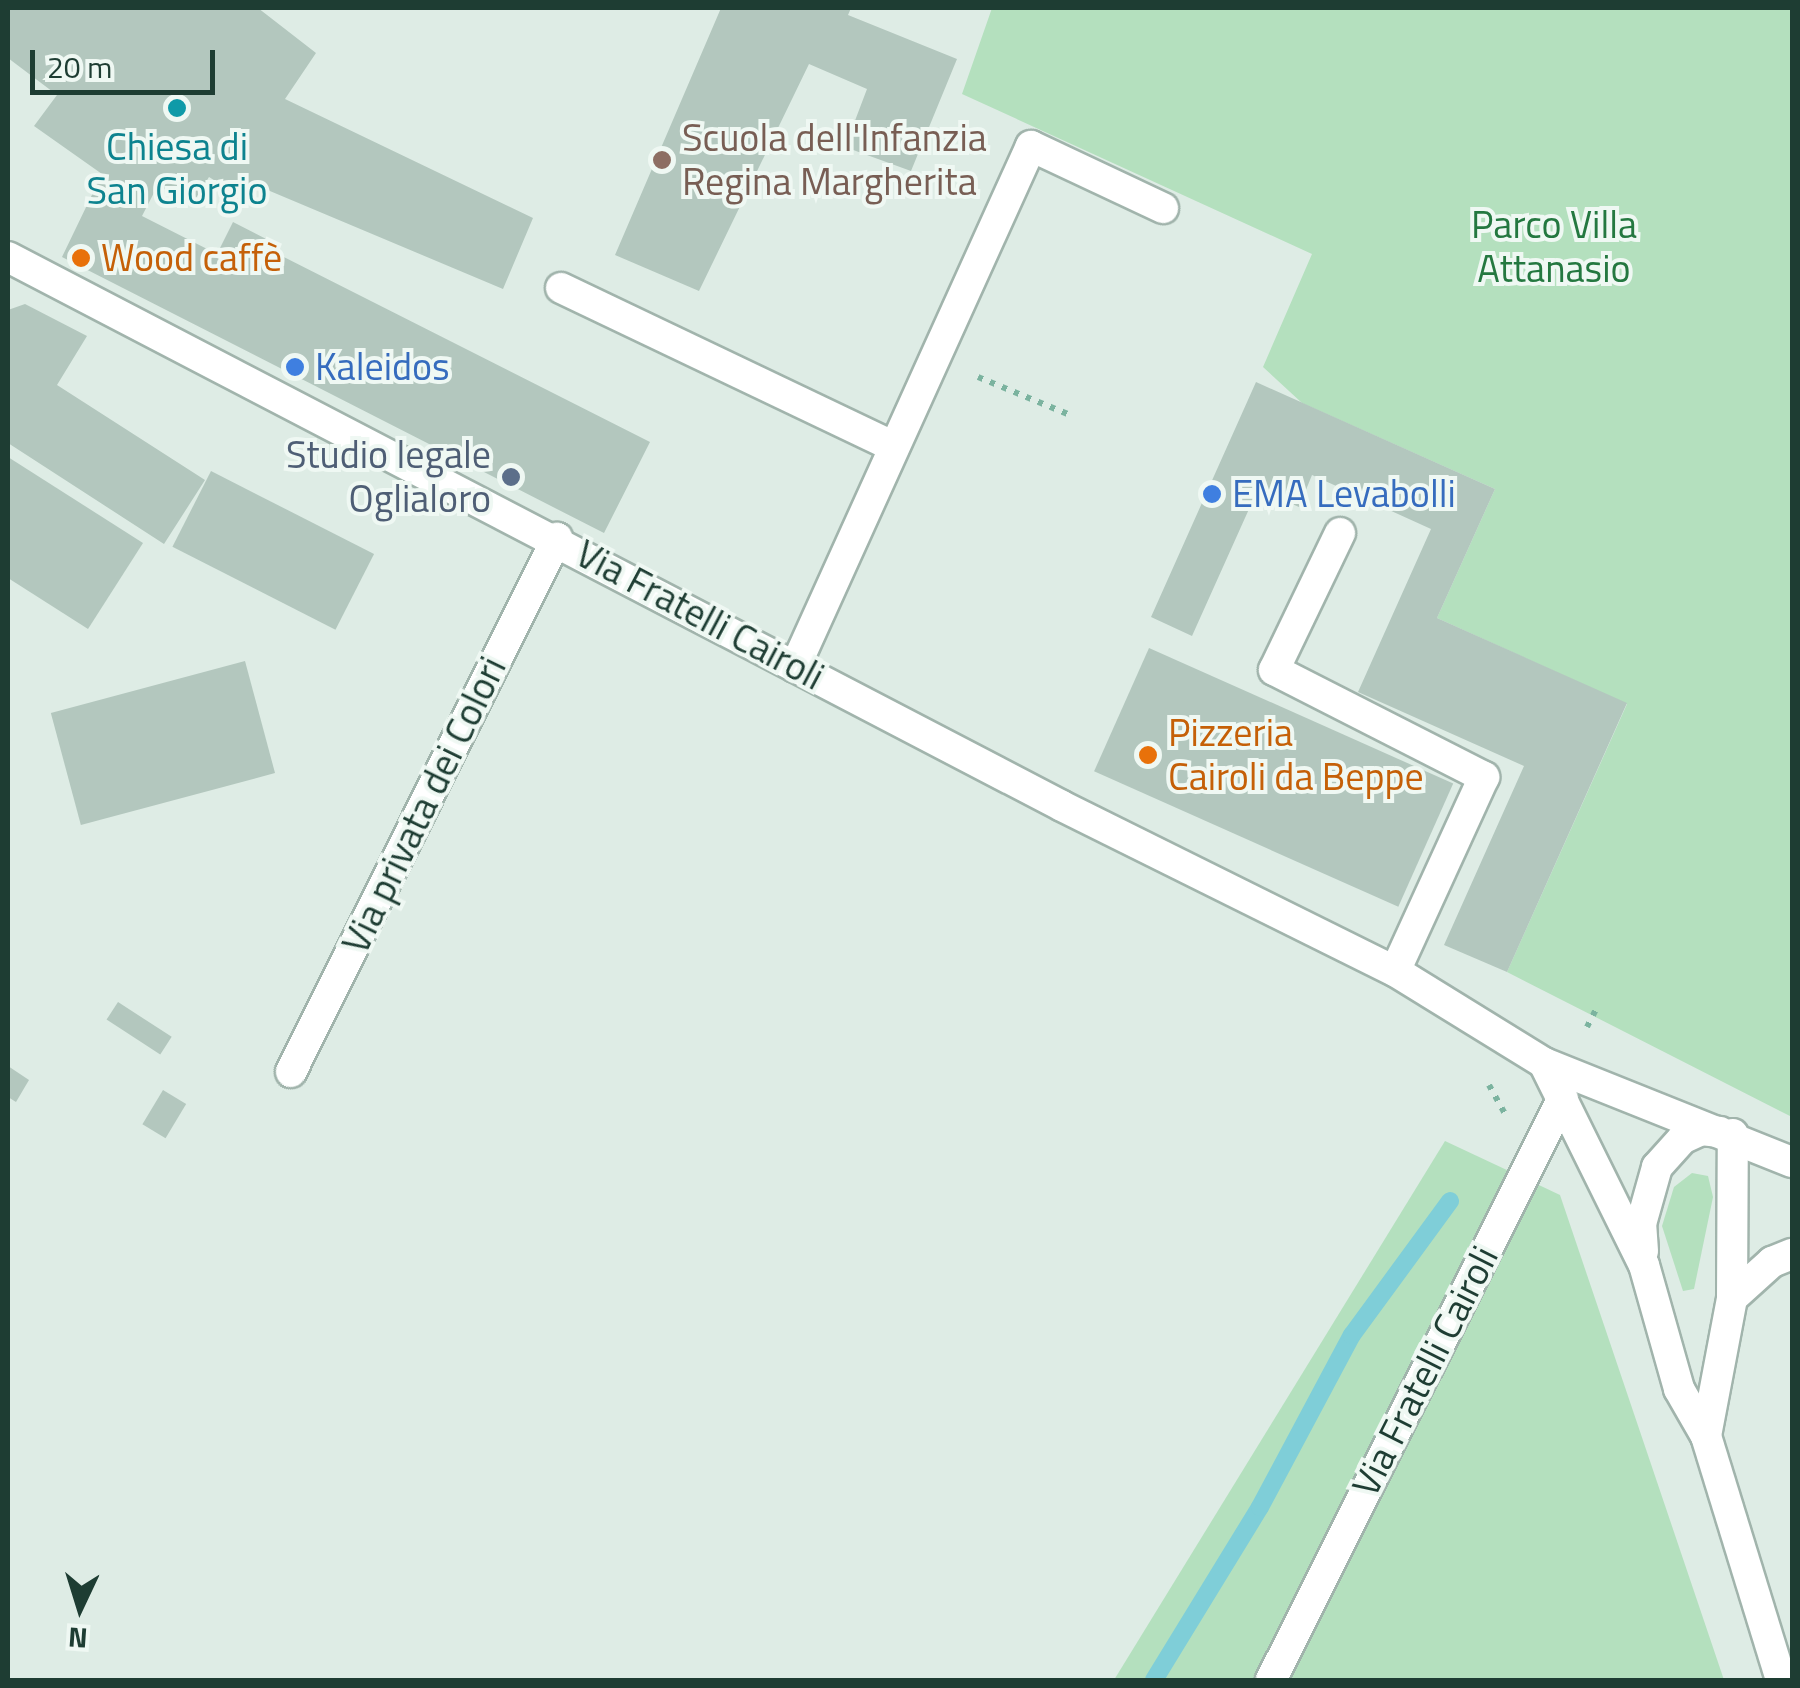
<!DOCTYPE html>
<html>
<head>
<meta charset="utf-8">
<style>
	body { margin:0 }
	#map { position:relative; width:1800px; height:1688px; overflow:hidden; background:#deece5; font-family:"Titillium Web",sans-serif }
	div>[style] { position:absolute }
	.green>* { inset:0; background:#b4e0be }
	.stream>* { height:18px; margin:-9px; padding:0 9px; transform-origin:9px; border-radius:9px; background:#7fced8 }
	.building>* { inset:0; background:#b3c7be; transform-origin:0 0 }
	.path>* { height:6px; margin-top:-3px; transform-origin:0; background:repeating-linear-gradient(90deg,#7bb39f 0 5px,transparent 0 13px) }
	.roads { filter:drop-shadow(2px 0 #a1b4ac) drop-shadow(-2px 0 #a1b4ac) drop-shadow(0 2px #a1b4ac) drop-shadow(0 -2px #a1b4ac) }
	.lane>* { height:30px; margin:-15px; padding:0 15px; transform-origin:15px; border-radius:15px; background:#fff }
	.street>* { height:30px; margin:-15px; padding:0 15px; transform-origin:15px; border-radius:15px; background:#fff }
	.dots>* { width:28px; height:28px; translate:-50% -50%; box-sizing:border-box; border:5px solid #eff8f3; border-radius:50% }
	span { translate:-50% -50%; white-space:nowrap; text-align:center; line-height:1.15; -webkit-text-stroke:8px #eff8f3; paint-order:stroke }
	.education-label { font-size:38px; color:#785e54 }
	.left { translate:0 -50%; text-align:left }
	.culture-label { font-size:38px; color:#0d838f }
	.park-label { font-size:38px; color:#247840 }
	.food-label { font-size:38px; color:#c56008 }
	.shop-label { font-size:38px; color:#366cbe }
	.service-label { font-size:38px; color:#4e5e75 }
	.right { translate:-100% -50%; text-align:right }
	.street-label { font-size:38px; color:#1e3d33 }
	.frame { position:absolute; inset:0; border:10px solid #1e3d33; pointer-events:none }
	.north { position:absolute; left:30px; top:1558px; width:100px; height:100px; -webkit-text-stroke:8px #eff8f3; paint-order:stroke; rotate:184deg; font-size:28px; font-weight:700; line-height:40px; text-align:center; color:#1e3d33 }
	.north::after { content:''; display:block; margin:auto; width:35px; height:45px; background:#1e3d33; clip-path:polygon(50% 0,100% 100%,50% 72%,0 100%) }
	.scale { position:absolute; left:30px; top:50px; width:185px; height:45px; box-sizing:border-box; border:5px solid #1e3d33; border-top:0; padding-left:12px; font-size:30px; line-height:35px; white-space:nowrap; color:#1e3d33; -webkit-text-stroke:8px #eff8f3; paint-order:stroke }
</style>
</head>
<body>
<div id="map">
	<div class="green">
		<i style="clip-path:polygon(992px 8px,1792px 8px,1792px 1117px,1507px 972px,1627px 704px,1437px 618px,1495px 489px,1302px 403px,1263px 367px,1312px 254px,962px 94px)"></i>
		<i style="clip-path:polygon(1445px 1141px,1560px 1195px,1724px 1680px,1114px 1680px)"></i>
		<i style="clip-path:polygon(1692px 1173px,1708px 1176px,1713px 1197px,1694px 1289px,1683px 1291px,1662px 1226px,1674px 1187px)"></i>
	</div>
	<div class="stream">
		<i style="left:1154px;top:1680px;width:203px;rotate:-58.5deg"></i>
		<i style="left:1260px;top:1507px;width:195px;rotate:-61.9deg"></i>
		<i style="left:1352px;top:1335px;width:166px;rotate:-53.8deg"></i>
	</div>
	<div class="building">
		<i style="clip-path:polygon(8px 8px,258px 8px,316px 53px,285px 99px,533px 218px,503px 289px,258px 186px,225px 187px,209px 177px,191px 206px,158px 185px,142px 216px,217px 254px,233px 222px,270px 241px,266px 248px,650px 442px,604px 533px,62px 257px,102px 174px,34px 126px,57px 95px,8px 58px)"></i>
		<i style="clip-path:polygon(721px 8px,851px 8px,848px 15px,957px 59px,911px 171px,845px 147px,867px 89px,809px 64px,699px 291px,615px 255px)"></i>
		<i style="clip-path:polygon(25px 304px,87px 336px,57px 385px,205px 480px,164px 544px,8px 443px,8px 310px)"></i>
		<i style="clip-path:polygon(1256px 382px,1495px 489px,1437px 618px,1627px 703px,1507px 972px,1444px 945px,1524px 766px,1358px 692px,1431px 529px,1312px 475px,1299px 507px,1258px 489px,1192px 636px,1151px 617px)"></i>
		<i style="clip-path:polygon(8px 457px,143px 543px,88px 629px,8px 578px)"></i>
		<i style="left:211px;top:471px;width:183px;height:85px;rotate:27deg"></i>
		<i style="left:1149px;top:648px;width:333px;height:135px;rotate:24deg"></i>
		<i style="left:245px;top:661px;width:116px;height:201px;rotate:75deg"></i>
		<i style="left:118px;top:1002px;width:64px;height:21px;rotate:33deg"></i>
		<i style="clip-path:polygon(8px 1066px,29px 1080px,16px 1102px,8px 1097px)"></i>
		<i style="left:163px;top:1090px;width:27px;height:40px;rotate:31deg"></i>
	</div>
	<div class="path">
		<i style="left:978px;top:377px;width:100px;rotate:22.4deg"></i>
		<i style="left:1587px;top:1027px;width:22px;rotate:-63deg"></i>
		<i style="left:1489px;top:1085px;width:33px;rotate:61deg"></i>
	</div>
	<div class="roads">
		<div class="lane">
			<i style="left:561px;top:288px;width:369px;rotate:25.5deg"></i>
			<i style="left:1340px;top:533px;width:152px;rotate:115.7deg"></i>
			<i style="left:1274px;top:670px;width:236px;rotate:27deg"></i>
			<i style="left:1484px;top:777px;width:213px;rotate:114.6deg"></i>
			<i style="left:795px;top:667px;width:572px;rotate:-65.63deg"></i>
			<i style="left:1031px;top:146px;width:146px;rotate:25.2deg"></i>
			<i style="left:1271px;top:1680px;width:651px;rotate:-63.36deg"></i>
		</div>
		<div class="street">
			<i style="left:8px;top:257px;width:1188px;rotate:27.51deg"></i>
			<i style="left:1062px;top:806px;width:372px;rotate:26.4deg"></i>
			<i style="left:1395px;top:971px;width:175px;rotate:31.7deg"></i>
			<i style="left:1544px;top:1063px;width:267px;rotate:21.8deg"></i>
			<i style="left:1544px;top:1063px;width:225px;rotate:63.7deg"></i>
			<i style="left:1644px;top:1265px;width:129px;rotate:74.2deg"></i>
			<i style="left:1679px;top:1389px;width:54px;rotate:60.1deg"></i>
			<i style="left:1706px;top:1436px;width:255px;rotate:72.9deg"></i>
			<i style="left:291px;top:1072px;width:597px;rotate:-63.52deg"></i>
			<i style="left:1643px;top:1251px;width:27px;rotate:-94deg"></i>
			<i style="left:1641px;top:1224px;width:59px;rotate:-74.3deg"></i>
			<i style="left:1657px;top:1167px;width:38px;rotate:-48deg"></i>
			<i style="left:1682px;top:1139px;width:21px;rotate:-25deg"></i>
			<i style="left:1701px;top:1130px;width:19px;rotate:6deg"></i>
			<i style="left:1732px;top:1298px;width:54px;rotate:-42deg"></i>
			<i style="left:1772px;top:1262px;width:22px;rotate:-22deg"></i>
			<i style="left:1706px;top:1436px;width:140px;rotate:-79.3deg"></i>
			<i style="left:1732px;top:1298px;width:164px;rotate:-89.7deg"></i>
		</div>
	</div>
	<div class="dots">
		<i style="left:177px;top:108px;background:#0f9aa8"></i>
		<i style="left:662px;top:160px;background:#8d6e63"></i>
		<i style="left:81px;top:258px;background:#e8710a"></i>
		<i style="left:295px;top:367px;background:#3f7fe0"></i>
		<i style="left:511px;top:477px;background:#5c6f8a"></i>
		<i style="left:1212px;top:494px;background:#3f7fe0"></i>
		<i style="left:1148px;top:755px;background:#e8710a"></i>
	</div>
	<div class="education-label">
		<span class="left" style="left:682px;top:160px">Scuola dell'Infanzia<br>Regina Margherita</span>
	</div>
	<div class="culture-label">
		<span style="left:177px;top:169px">Chiesa di<br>San Giorgio</span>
	</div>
	<div class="park-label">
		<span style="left:1554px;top:247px">Parco Villa<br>Attanasio</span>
	</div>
	<div class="food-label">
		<span class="left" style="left:101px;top:258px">Wood caffè</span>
		<span class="left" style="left:1168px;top:755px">Pizzeria<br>Cairoli da Beppe</span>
	</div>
	<div class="shop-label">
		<span class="left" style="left:315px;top:367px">Kaleidos</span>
		<span class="left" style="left:1232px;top:494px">EMA Levabolli</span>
	</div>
	<div class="service-label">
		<span class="right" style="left:491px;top:477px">Studio legale<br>Oglialoro</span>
	</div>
	<div class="street-label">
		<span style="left:700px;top:615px;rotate:28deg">Via Fratelli Cairoli</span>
		<span style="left:424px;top:805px;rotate:-64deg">Via privata dei Colori</span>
		<span style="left:1425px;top:1371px;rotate:-63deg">Via Fratelli Cairoli</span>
	</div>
	<div class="frame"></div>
	<div class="north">N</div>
	<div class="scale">20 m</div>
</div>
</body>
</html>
